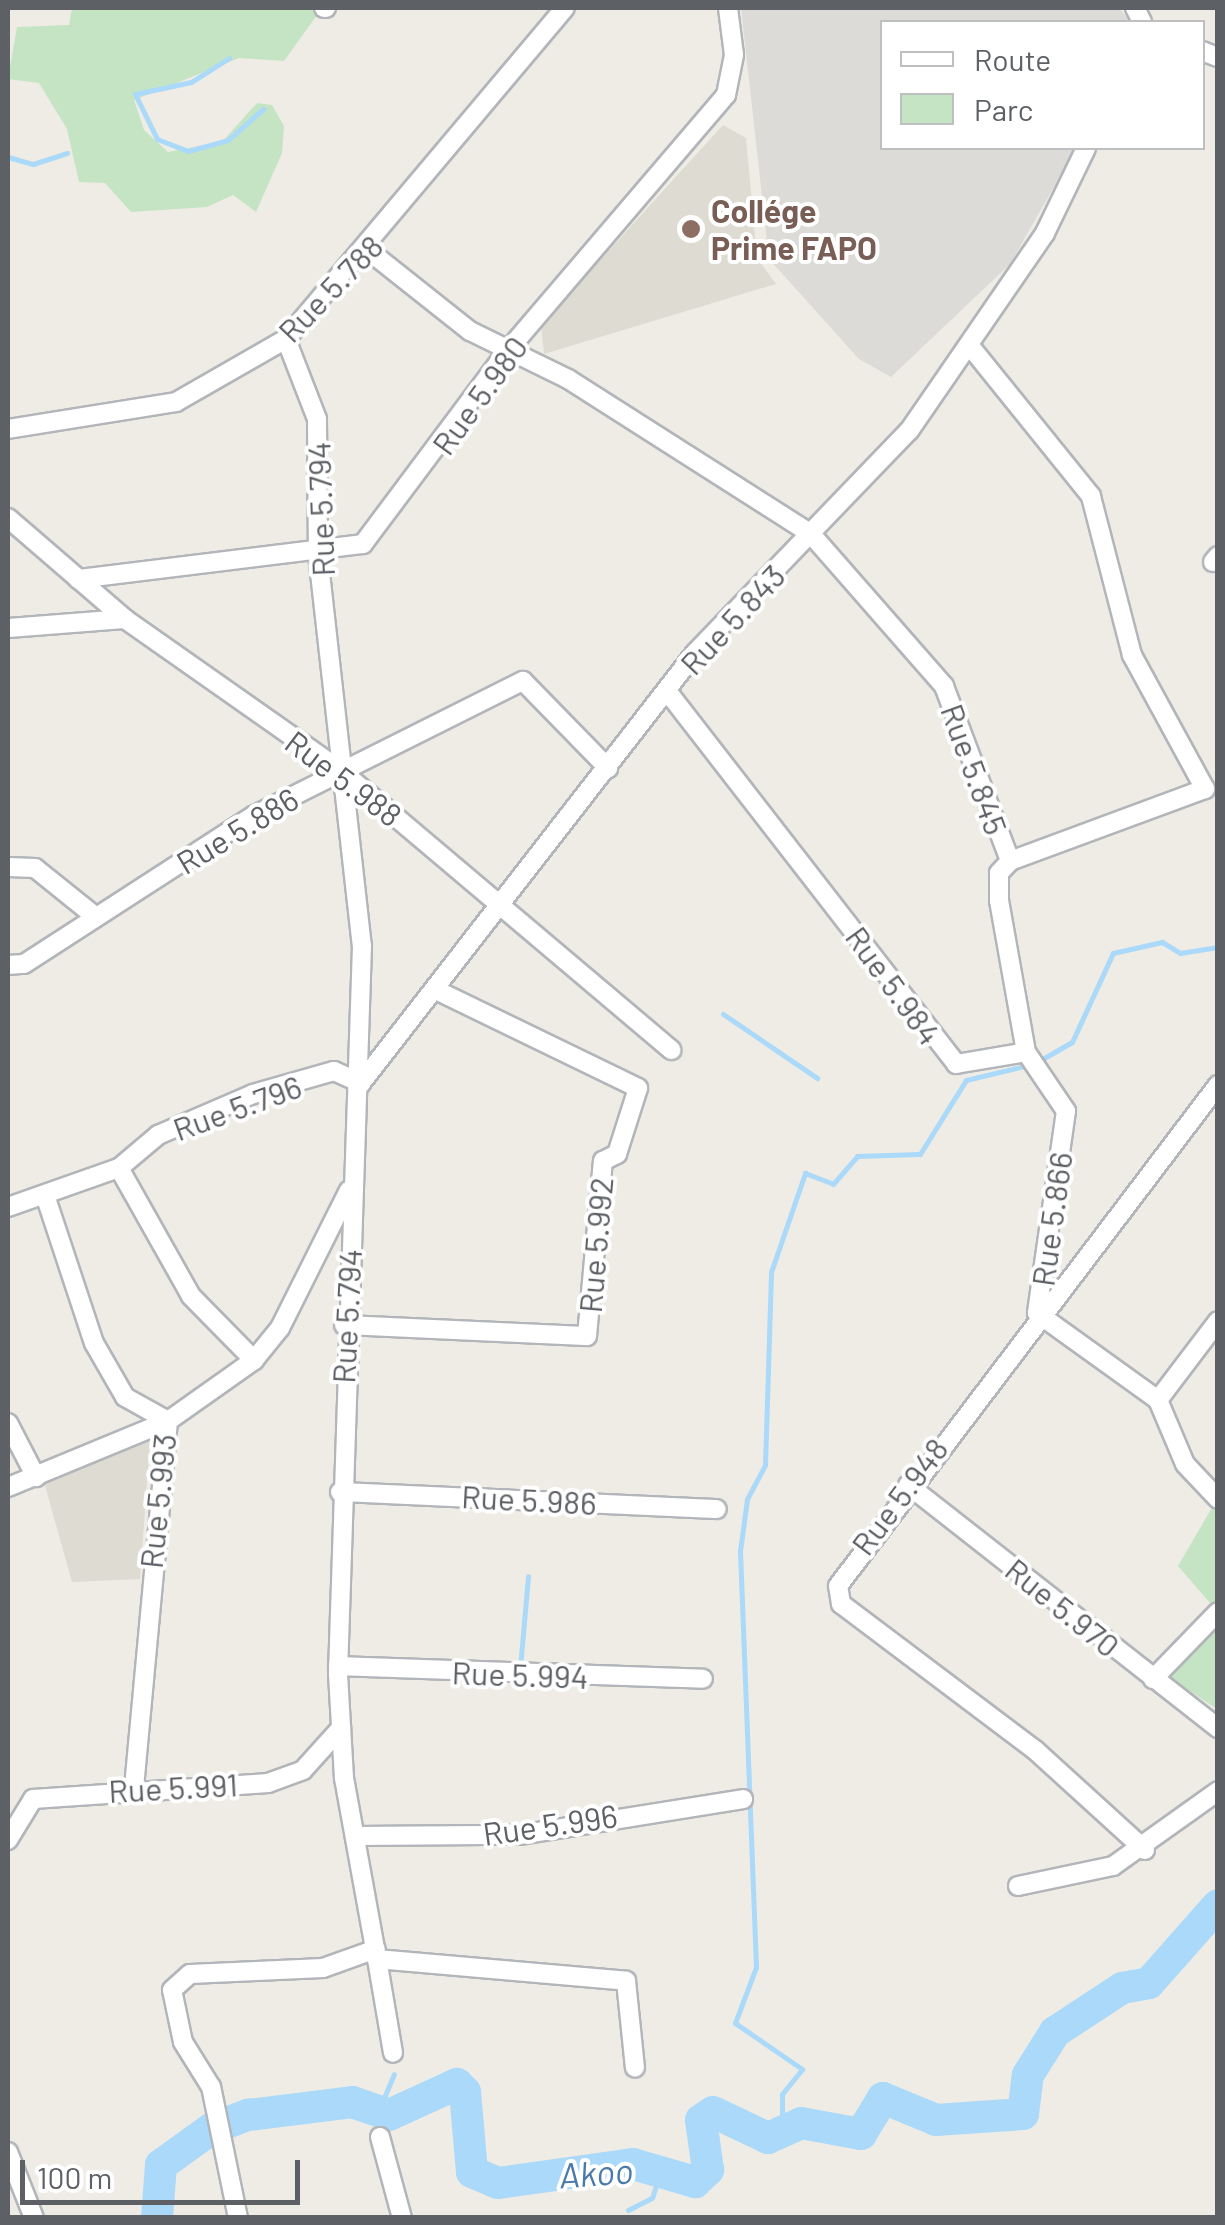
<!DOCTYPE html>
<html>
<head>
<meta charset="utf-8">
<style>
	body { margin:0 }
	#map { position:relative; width:1225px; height:2225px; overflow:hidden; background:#eeece5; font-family:Barlow,sans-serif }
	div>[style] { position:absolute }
	.industrial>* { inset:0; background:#dddbd7 }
	.education>* { inset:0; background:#dedbd3 }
	.green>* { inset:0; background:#c4e4c4 }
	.stream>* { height:5px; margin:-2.5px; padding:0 2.5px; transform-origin:2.5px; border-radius:2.5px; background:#abd9f9 }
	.river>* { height:32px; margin:-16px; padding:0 16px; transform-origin:16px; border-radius:16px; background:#abd9f9 }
	.roads { filter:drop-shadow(2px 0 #b2b5b9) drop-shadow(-2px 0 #b2b5b9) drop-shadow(0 2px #b2b5b9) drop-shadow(0 -2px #b2b5b9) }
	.minor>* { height:18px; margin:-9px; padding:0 9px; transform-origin:9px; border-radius:9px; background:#fff }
	.dots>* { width:28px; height:28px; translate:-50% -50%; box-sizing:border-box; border:5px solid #fff; border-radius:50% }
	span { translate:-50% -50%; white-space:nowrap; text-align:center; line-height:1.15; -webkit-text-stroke:8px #fff; paint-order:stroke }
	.education-label { font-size:32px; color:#785e54; font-weight:700 }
	.left { translate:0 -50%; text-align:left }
	.street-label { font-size:32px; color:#5d6064 }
	.water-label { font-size:35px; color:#497aaa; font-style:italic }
	.frame { position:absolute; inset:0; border:10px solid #5d6064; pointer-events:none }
	.legend { position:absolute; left:880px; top:20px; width:325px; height:130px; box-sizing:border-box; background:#fff; border:2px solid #bebfc1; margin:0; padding:12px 18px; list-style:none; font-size:30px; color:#5d6064 }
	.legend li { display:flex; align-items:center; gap:20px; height:50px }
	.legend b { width:50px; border:2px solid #bebfc1 }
	.scale { position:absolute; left:20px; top:2160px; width:280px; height:45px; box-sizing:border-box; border:5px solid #5d6064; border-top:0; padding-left:12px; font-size:30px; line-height:35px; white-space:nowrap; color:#5d6064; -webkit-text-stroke:8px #fff; paint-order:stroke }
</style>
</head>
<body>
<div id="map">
	<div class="industrial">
		<i style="clip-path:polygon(741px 8px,1119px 8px,1130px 22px,882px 22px,882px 148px,1076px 148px,1010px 264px,891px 377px,859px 359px,769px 259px)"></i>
	</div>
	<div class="education">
		<i style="clip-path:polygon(723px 125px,746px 138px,757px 258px,776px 284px,544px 354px,541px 325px)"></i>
		<i style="clip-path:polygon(150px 1441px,140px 1579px,72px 1582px,44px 1482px)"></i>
	</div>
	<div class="green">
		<i style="clip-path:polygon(72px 8px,322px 8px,284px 61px,239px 58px,134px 100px,144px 130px,168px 152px,222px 142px,257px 103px,272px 105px,284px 126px,282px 153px,256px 212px,233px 195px,207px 207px,131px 212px,105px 183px,79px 182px,67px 129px,39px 83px,8px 79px,17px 27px,69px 25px)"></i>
		<i style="clip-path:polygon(1217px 1499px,1217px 1611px,1178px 1566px)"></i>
		<i style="clip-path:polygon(1217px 1622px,1217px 1709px,1166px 1675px)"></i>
	</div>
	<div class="stream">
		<i style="left:229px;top:58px;width:45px;rotate:147.7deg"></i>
		<i style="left:191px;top:82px;width:57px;rotate:167.9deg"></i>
		<i style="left:135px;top:94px;width:50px;rotate:63.9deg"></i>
		<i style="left:157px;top:139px;width:33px;rotate:21deg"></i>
		<i style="left:188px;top:151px;width:41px;rotate:-15.4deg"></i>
		<i style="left:228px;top:140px;width:47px;rotate:-41.5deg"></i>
		<i style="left:8px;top:157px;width:26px;rotate:16deg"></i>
		<i style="left:33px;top:164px;width:36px;rotate:-18deg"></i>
		<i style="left:723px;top:1014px;width:114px;rotate:34.2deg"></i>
		<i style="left:1039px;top:1061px;width:38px;rotate:-30deg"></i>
		<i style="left:1072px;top:1042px;width:98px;rotate:-65.3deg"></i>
		<i style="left:1113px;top:953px;width:50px;rotate:-12.7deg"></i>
		<i style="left:1162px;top:942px;width:21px;rotate:31deg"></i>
		<i style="left:1180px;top:953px;width:38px;rotate:-9deg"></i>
		<i style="left:520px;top:1668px;width:92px;rotate:-85deg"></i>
		<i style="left:378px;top:2112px;width:41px;rotate:-67.2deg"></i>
		<i style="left:782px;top:2128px;width:34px;rotate:-90deg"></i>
		<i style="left:782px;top:2094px;width:32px;rotate:-51deg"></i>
		<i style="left:802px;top:2069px;width:81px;rotate:-145.5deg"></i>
		<i style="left:735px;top:2023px;width:60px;rotate:-69.4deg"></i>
		<i style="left:756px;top:1967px;width:416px;rotate:-92.2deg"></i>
		<i style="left:740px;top:1551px;width:52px;rotate:-82.3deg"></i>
		<i style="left:747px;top:1499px;width:38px;rotate:-62deg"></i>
		<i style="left:765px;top:1465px;width:193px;rotate:-88.2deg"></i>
		<i style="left:771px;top:1272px;width:105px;rotate:-71deg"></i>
		<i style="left:805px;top:1173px;width:30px;rotate:21deg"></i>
		<i style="left:833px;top:1184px;width:37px;rotate:-49deg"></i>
		<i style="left:857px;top:1156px;width:63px;rotate:-1.8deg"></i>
		<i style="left:920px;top:1154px;width:87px;rotate:-58.1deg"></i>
		<i style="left:966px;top:1080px;width:65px;rotate:-13.4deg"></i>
		<i style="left:628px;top:2210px;width:27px;rotate:-27deg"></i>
		<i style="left:652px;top:2198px;width:23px;rotate:-72deg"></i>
	</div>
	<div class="river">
		<i style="left:157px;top:2218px;width:53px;rotate:-85.7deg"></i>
		<i style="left:161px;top:2165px;width:62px;rotate:-35.8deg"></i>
		<i style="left:211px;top:2129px;width:40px;rotate:-21deg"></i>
		<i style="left:248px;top:2115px;width:105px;rotate:-7.1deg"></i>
		<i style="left:352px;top:2102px;width:39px;rotate:19deg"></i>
		<i style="left:389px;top:2115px;width:75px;rotate:-24.5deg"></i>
		<i style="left:457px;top:2084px;width:11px;rotate:45deg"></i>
		<i style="left:465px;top:2092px;width:80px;rotate:85deg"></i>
		<i style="left:472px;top:2172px;width:28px;rotate:23deg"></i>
		<i style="left:498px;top:2183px;width:136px;rotate:-8deg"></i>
		<i style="left:633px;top:2164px;width:65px;rotate:16.2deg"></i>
		<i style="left:695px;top:2182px;width:18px;rotate:-43deg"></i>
		<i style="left:708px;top:2170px;width:50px;rotate:-98deg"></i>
		<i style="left:701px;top:2120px;width:14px;rotate:-34deg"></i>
		<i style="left:713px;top:2112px;width:61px;rotate:25.3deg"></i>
		<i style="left:768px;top:2138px;width:36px;rotate:-24deg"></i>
		<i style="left:801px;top:2123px;width:61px;rotate:10.4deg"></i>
		<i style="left:861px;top:2134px;width:42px;rotate:-58.6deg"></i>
		<i style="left:883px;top:2098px;width:57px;rotate:22.5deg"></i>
		<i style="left:936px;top:2120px;width:87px;rotate:-3.9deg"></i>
		<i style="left:1023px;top:2114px;width:39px;rotate:-83deg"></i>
		<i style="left:1028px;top:2075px;width:51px;rotate:-57.9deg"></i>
		<i style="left:1055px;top:2032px;width:80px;rotate:-33.3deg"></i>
		<i style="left:1122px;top:1988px;width:27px;rotate:-10deg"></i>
		<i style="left:1149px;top:1983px;width:104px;rotate:-48.5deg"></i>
	</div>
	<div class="roads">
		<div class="minor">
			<i style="left:324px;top:8px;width:2px"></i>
			<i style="left:1135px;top:8px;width:16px;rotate:63deg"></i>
			<i style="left:1202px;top:51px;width:17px;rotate:21deg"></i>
			<i style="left:369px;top:251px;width:129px;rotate:38.4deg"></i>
			<i style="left:470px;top:331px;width:109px;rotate:26.1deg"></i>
			<i style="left:568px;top:379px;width:288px;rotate:32.5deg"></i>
			<i style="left:811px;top:534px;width:202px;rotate:48.8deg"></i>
			<i style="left:944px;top:686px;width:187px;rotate:69.3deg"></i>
			<i style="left:1010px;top:861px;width:208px;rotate:-20.3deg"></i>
			<i style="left:1205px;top:789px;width:153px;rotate:-118.6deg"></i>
			<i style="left:1132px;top:655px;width:164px;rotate:-104.5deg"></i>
			<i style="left:1091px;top:496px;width:193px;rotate:-128.9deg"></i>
			<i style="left:286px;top:339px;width:86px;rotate:68.8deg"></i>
			<i style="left:317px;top:419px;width:136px;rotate:89.6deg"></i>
			<i style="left:318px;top:555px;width:393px;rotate:83.6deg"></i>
			<i style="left:362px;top:946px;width:728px;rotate:91.89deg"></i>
			<i style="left:338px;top:1674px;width:104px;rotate:86.7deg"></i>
			<i style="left:344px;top:1778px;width:184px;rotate:79.7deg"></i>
			<i style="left:377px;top:1959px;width:250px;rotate:5deg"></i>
			<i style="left:626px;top:1981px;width:87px;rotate:84.1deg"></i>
			<i style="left:8px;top:429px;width:170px;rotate:-9.1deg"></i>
			<i style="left:176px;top:402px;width:127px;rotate:-29.8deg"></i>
			<i style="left:286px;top:339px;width:433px;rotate:-49.9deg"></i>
			<i style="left:8px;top:518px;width:155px;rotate:40.8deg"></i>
			<i style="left:125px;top:619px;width:263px;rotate:35.1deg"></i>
			<i style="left:340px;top:770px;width:434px;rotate:40.2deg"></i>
			<i style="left:1213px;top:562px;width:8px;rotate:-50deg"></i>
			<i style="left:78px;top:579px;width:287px;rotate:-7deg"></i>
			<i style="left:363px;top:544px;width:244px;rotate:-53.2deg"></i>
			<i style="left:509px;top:349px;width:334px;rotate:-49.5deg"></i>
			<i style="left:726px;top:95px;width:41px;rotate:-78.7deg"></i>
			<i style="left:734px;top:55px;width:47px;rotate:-97.3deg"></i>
			<i style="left:8px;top:628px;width:117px;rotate:-4.4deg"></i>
			<i style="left:667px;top:691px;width:472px;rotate:52.2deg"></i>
			<i style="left:956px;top:1064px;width:71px;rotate:-9.7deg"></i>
			<i style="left:1026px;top:1052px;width:153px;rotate:-100.1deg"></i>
			<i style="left:999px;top:901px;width:28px;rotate:-90deg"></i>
			<i style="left:999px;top:873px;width:16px;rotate:-47deg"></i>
			<i style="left:8px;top:867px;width:27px;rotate:2deg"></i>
			<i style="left:35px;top:868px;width:78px;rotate:38.8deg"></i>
			<i style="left:8px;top:965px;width:16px;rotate:-4deg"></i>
			<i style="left:24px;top:964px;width:273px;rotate:-32.9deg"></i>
			<i style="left:253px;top:816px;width:302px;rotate:-26.6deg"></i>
			<i style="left:523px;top:681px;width:122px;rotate:45.7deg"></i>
			<i style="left:1026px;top:1052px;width:71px;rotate:55.9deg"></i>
			<i style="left:1066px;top:1111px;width:204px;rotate:98.2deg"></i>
			<i style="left:1037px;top:1313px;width:149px;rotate:35.7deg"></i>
			<i style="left:1158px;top:1400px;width:69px;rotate:67.1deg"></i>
			<i style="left:1185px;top:1464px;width:48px;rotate:46.7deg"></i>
			<i style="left:119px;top:1168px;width:147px;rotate:60.6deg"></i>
			<i style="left:191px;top:1296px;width:90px;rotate:45.5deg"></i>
			<i style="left:45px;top:1195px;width:156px;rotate:71.7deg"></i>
			<i style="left:94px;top:1343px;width:62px;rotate:60.1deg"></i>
			<i style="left:125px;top:1397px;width:49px;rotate:29.2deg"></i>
			<i style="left:168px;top:1421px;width:369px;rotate:95.3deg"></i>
			<i style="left:8px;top:1207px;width:118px;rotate:-19.4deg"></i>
			<i style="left:119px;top:1168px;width:51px;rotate:-40.2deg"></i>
			<i style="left:158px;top:1135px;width:103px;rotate:-23.3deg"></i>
			<i style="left:253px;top:1094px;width:84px;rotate:-15.9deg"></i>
			<i style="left:334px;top:1071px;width:30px;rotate:24deg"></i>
			<i style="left:361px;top:1083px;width:544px;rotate:-52.16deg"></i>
			<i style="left:695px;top:653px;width:308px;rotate:-46.1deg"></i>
			<i style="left:909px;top:431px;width:240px;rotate:-55.5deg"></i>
			<i style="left:1045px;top:233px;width:94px;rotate:-64.2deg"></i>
			<i style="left:344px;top:1325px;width:243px;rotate:2.6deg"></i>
			<i style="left:587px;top:1336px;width:176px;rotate:-84.8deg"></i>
			<i style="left:603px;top:1161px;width:16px;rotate:-27deg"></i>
			<i style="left:617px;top:1154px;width:69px;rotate:-72.3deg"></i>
			<i style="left:638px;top:1088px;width:225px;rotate:-154.1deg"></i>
			<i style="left:1158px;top:1400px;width:99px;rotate:-52.8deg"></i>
			<i style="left:8px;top:1423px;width:61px;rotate:62.6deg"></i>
			<i style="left:908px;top:1485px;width:394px;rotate:38.1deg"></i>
			<i style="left:8px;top:1487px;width:173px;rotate:-22.4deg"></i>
			<i style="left:168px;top:1421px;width:105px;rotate:-35.3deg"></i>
			<i style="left:254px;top:1360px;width:41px;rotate:-50.9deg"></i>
			<i style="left:280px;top:1328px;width:154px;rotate:-63.4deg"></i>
			<i style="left:340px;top:1492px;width:377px;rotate:2.6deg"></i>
			<i style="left:338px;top:1666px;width:365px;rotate:2deg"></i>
			<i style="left:1153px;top:1679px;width:93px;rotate:-45.9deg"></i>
			<i style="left:356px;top:1836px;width:163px;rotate:-0.4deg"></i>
			<i style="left:519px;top:1835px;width:227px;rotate:-9.1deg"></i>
			<i style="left:8px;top:1840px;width:48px;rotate:-58.6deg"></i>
			<i style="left:33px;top:1799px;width:236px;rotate:-3.9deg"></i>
			<i style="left:268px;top:1783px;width:37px;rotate:-20deg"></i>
			<i style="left:303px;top:1770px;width:57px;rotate:-47.9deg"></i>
			<i style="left:1145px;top:1850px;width:149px;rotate:-137.7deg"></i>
			<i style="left:1035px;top:1750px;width:243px;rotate:-143deg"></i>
			<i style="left:841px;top:1604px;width:18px;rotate:-99deg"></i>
			<i style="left:838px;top:1586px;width:629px;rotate:-52.82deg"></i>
			<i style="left:1018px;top:1886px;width:97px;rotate:-11.9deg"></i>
			<i style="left:1113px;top:1866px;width:129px;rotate:-35.5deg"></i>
			<i style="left:377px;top:1959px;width:95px;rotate:80.3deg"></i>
			<i style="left:380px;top:2137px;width:84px;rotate:74.8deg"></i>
			<i style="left:8px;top:2152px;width:71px;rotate:68.5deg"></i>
			<i style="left:238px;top:2218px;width:134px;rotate:-101.6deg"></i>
			<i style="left:211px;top:2087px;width:53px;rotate:-121.9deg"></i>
			<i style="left:183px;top:2042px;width:53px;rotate:-101.9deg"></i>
			<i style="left:172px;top:1990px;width:24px;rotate:-42deg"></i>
			<i style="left:190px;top:1974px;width:133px;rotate:-2.6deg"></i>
			<i style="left:323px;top:1968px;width:56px;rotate:-19.7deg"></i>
		</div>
	</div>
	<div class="dots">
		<i style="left:691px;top:229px;background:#8d6e63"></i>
	</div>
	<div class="education-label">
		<span class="left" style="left:711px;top:229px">Collége<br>Prime FAPO</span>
	</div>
	<div class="street-label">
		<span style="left:330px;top:288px;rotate:-46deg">Rue 5.788</span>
		<span style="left:479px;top:395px;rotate:-54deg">Rue 5.980</span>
		<span style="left:320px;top:509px;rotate:-92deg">Rue 5.794</span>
		<span style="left:732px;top:619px;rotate:-47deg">Rue 5.843</span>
		<span style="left:975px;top:769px;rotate:70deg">Rue 5.845</span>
		<span style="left:344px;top:778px;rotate:37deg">Rue 5.988</span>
		<span style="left:237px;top:830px;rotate:-31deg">Rue 5.886</span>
		<span style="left:894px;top:985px;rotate:54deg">Rue 5.984</span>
		<span style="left:237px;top:1107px;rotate:-20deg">Rue 5.796</span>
		<span style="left:1051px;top:1219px;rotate:-82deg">Rue 5.866</span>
		<span style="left:595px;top:1245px;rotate:-85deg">Rue 5.992</span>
		<span style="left:346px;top:1316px;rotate:-87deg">Rue 5.794</span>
		<span style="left:899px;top:1496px;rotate:-53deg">Rue 5.948</span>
		<span style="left:529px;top:1499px;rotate:3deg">Rue 5.986</span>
		<span style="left:157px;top:1501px;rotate:-84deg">Rue 5.993</span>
		<span style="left:1063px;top:1607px;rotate:39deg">Rue 5.970</span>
		<span style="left:520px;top:1674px;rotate:2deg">Rue 5.994</span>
		<span style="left:173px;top:1787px;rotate:-3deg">Rue 5.991</span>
		<span style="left:550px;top:1824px;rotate:-8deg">Rue 5.996</span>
	</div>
	<div class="water-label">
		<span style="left:596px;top:2172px;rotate:-4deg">Akoo</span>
	</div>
	<div class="frame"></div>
	<ul class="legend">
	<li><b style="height:12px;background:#fff"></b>Route</li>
	<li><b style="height:28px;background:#c4e4c4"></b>Parc</li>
	</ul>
	<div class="scale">100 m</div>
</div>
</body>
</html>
